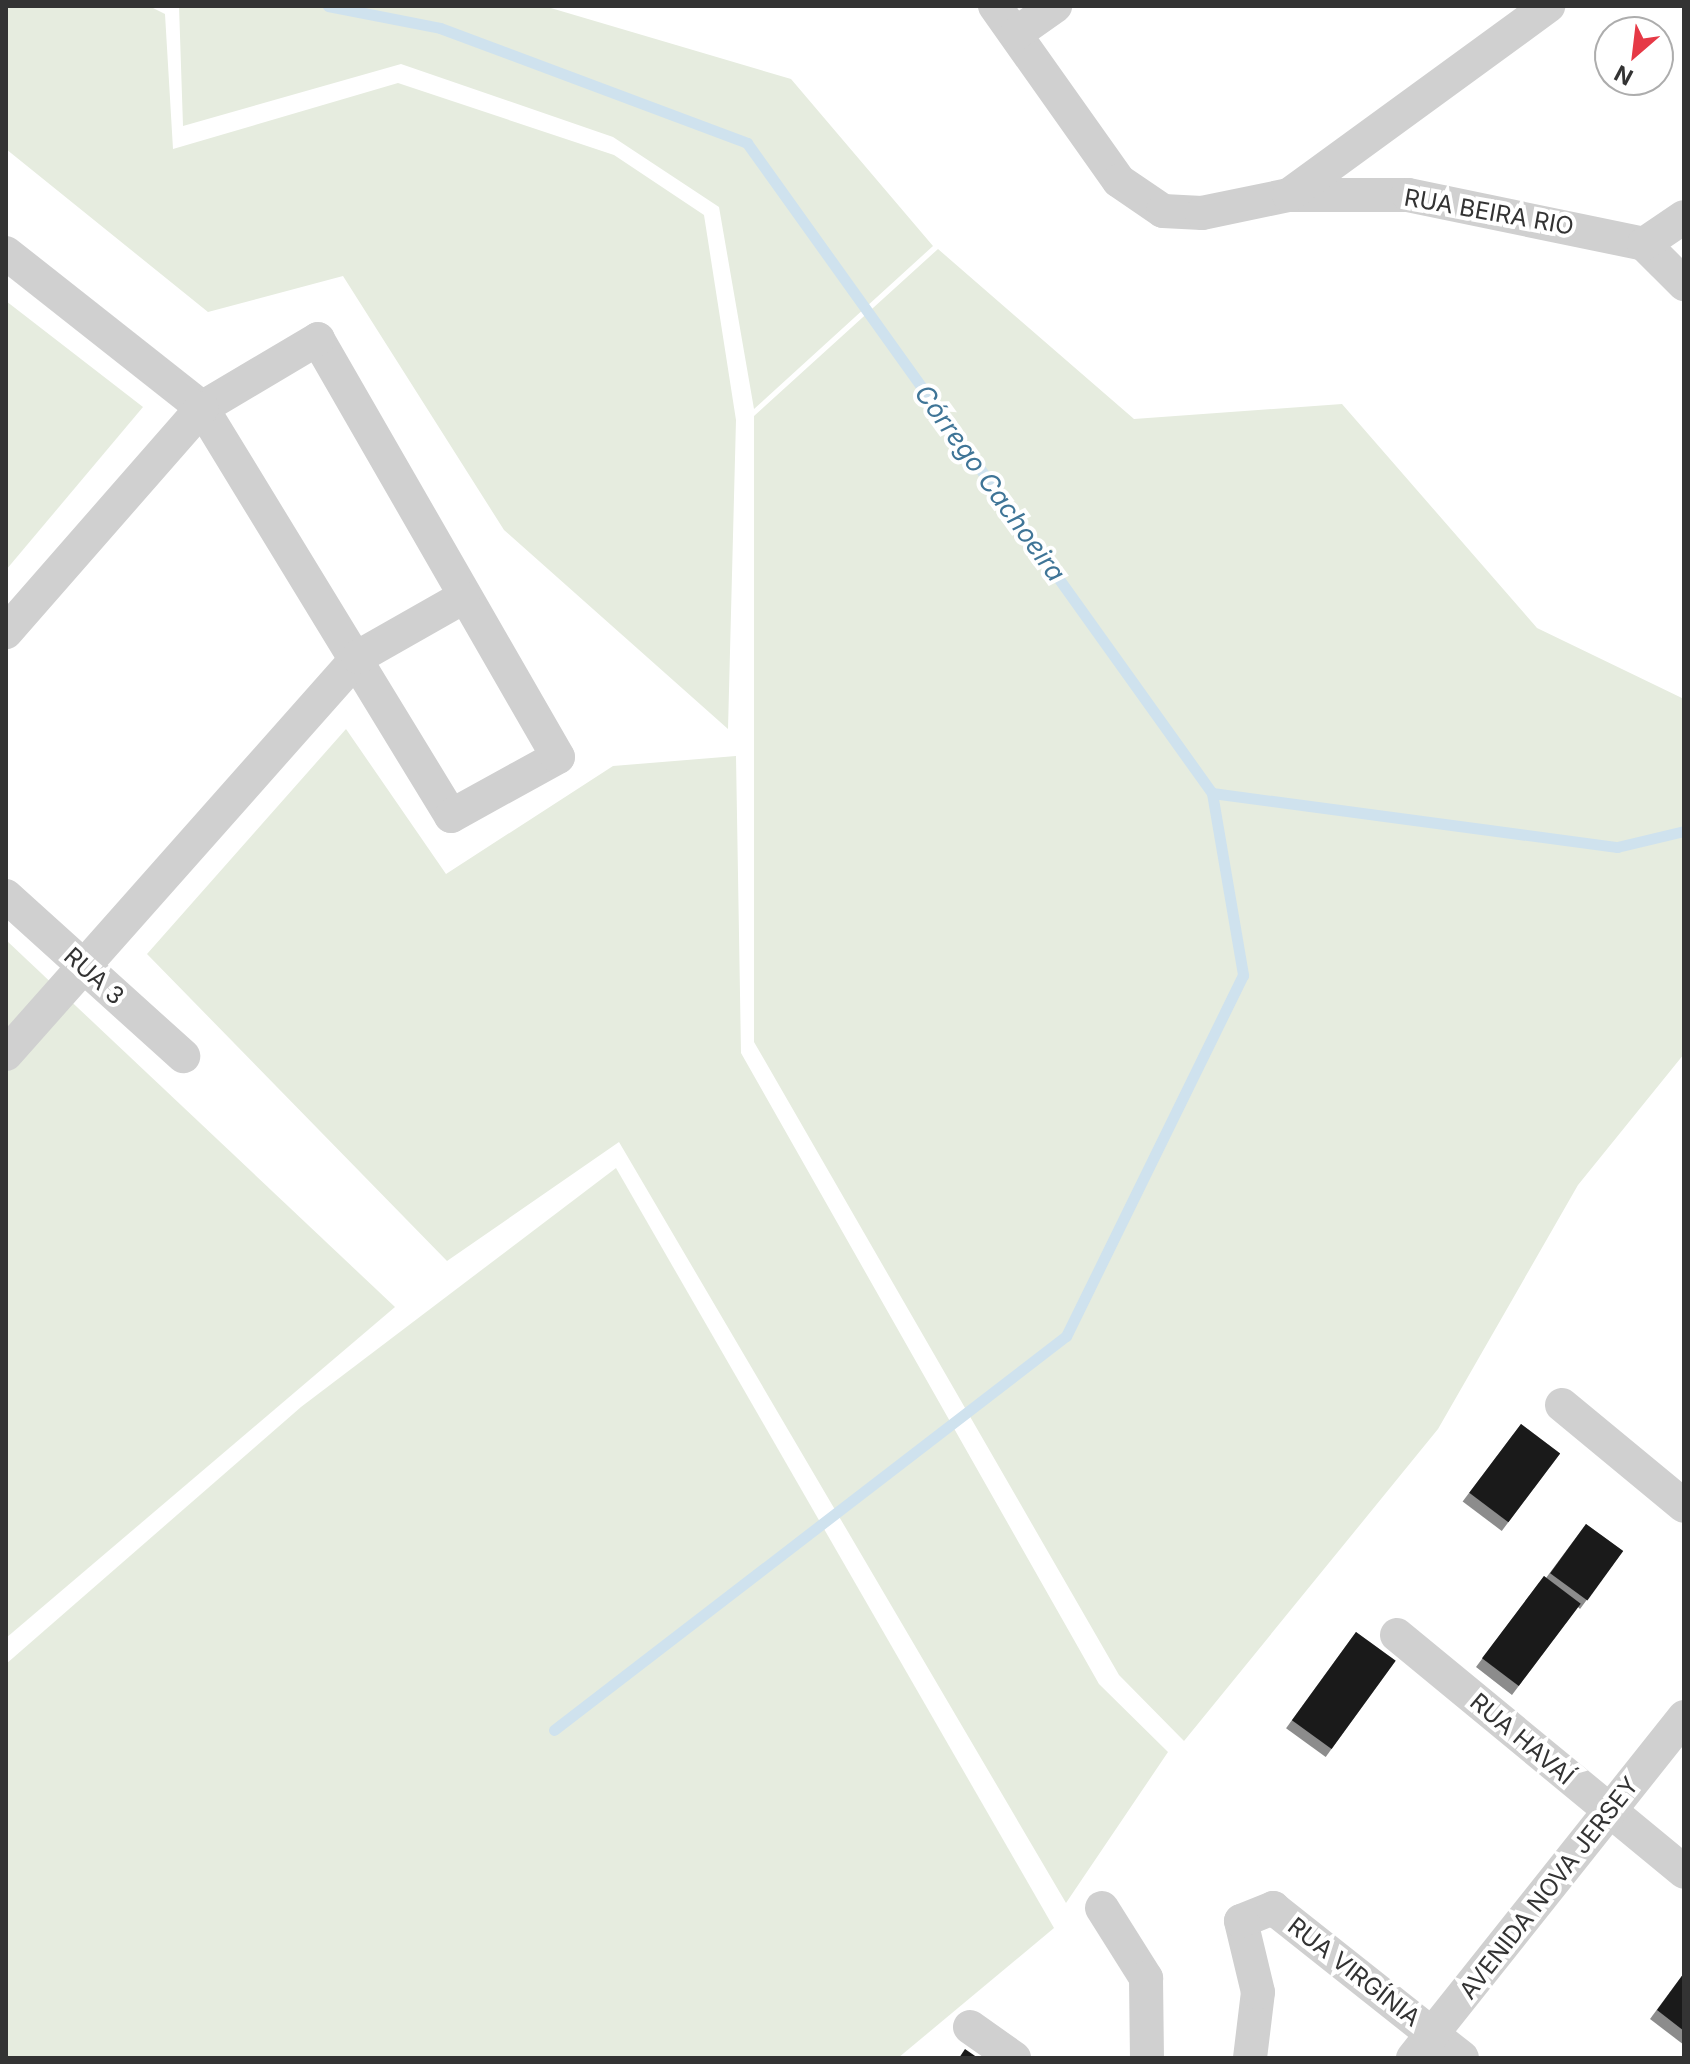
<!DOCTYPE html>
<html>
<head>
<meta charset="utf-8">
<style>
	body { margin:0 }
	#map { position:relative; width:1690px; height:2064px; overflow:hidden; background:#fff; font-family:Inter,sans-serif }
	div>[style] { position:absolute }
	.green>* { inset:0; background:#e6ecdf }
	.stream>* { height:11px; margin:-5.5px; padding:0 5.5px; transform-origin:5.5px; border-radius:5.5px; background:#cfe2ee }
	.street>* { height:34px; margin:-17px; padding:0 17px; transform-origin:17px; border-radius:17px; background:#d0d0d0 }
	.wall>* { inset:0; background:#8c8c8c; transform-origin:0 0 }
	.building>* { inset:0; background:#1a1a1a; transform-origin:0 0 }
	span { translate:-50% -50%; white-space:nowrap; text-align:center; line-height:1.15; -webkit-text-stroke:8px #fff; paint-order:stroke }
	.street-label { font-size:24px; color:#333 }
	.water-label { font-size:26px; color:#3f7597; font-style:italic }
	.frame { position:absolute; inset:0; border:8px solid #333; pointer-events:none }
	.north { position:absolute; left:1594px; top:16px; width:80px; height:80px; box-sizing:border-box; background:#fff; border:2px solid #adadad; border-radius:50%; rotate:208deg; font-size:22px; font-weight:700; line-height:32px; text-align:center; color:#333 }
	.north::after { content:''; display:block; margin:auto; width:28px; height:36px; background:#e63946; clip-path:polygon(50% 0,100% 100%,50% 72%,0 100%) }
</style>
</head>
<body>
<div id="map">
	<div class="green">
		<i style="clip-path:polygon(6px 6px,149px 6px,165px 14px,173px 149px,398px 83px,614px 155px,704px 215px,736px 420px,728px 729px,504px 530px,343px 276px,208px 312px,6px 149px)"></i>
		<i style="clip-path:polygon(179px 6px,544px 6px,791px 79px,933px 246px,754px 409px,719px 207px,613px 137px,401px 64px,183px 126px)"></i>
		<i style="clip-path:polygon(938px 249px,1134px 419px,1342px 404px,1537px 628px,1684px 699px,1684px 1054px,1578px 1185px,1438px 1429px,1184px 1741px,1119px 1675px,754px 1042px,754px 416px)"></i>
		<i style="clip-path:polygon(6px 301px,143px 407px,6px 570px)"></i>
		<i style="clip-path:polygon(346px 729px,446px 874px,613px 766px,736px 756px,741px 1053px,1099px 1684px,1168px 1752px,1066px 1903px,619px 1142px,447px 1261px,147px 954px)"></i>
		<i style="clip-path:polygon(6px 940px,395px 1307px,6px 1638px)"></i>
		<i style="clip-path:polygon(616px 1168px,1054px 1928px,898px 2058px,6px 2058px,6px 1664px,301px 1407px)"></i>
	</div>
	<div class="stream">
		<i style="left:328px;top:6px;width:114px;rotate:11.1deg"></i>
		<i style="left:440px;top:28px;width:328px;rotate:20.5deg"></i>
		<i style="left:747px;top:143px;width:799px;rotate:54.42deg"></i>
		<i style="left:1212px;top:793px;width:185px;rotate:80.3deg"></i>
		<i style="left:1243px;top:975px;width:402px;rotate:116.1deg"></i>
		<i style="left:1066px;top:1336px;width:646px;rotate:142.42deg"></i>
		<i style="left:1212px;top:793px;width:409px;rotate:7.6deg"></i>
		<i style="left:1617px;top:847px;width:69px;rotate:-13.4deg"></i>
	</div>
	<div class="street">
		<i style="left:995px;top:6px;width:214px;rotate:54.7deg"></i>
		<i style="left:1119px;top:181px;width:53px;rotate:34.3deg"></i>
		<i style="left:1163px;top:211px;width:39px;rotate:3deg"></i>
		<i style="left:1202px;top:213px;width:89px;rotate:-11.7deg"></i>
		<i style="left:1289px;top:195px;width:119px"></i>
		<i style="left:1408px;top:195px;width:241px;rotate:11.7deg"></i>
		<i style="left:1644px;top:244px;width:57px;rotate:45deg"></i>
		<i style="left:1017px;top:33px;width:47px;rotate:-35.4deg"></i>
		<i style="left:1289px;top:195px;width:321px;rotate:-36.1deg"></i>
		<i style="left:1644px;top:244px;width:48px;rotate:-34deg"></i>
		<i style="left:6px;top:253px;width:250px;rotate:38.3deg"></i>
		<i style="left:202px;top:408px;width:478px;rotate:58.6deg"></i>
		<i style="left:451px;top:816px;width:122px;rotate:-28.9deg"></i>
		<i style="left:558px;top:757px;width:482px;rotate:-119.9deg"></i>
		<i style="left:318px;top:339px;width:135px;rotate:149.3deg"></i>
		<i style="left:202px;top:408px;width:298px;rotate:131.2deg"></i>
		<i style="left:6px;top:896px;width:239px;rotate:42.1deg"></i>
		<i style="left:6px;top:1054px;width:531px;rotate:-48.44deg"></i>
		<i style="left:358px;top:657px;width:120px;rotate:-29.6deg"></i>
		<i style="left:1562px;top:1405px;width:158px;rotate:39.6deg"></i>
		<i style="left:1397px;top:1635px;width:372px;rotate:39.5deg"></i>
		<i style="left:1102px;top:1908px;width:83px;rotate:57.8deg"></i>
		<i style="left:1146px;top:1978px;width:80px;rotate:89.3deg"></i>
		<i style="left:970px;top:2027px;width:54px;rotate:35.2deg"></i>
		<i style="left:1250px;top:2058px;width:66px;rotate:-83.1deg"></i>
		<i style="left:1258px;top:1992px;width:73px;rotate:-103.5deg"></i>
		<i style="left:1241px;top:1921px;width:35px;rotate:-22deg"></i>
		<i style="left:1273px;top:1908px;width:241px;rotate:38.4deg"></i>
		<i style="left:1413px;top:2058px;width:436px;rotate:-51.5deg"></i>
	</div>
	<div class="wall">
		<i style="left:1521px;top:1424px;width:49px;height:97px;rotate:37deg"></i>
		<i style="clip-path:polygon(1586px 1524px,1623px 1551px,1580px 1609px,1578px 1607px,1512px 1695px,1476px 1667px,1544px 1576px,1546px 1578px)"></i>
		<i style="left:1356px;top:1632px;width:49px;height:119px;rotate:36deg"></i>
		<i style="clip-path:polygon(1684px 1973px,1684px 2045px,1650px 2019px)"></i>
	</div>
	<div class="building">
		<i style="left:1521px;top:1424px;width:49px;height:86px;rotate:37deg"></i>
		<i style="left:1586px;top:1524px;width:46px;height:61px;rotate:36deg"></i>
		<i style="left:1544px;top:1576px;width:46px;height:103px;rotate:37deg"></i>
		<i style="left:1356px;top:1632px;width:49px;height:109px;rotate:36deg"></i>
		<i style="clip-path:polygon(1684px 1973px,1684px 2031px,1657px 2010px)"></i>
		<i style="clip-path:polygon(965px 2049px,978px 2058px,959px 2058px)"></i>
	</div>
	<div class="street-label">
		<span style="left:1489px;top:212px;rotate:10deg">RUA BEIRA RIO</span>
		<span style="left:94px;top:976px;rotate:42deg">RUA 3</span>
		<span style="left:1522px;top:1739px;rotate:40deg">RUA HAVAÍ</span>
		<span style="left:1549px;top:1888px;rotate:-52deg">AVENIDA NOVA JERSEY</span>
		<span style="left:1354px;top:1972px;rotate:38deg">RUA VIRGÍNIA</span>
	</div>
	<div class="water-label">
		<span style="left:990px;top:483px;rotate:54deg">Córrego Cachoeira</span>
	</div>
	<div class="frame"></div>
	<div class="north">N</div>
</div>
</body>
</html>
